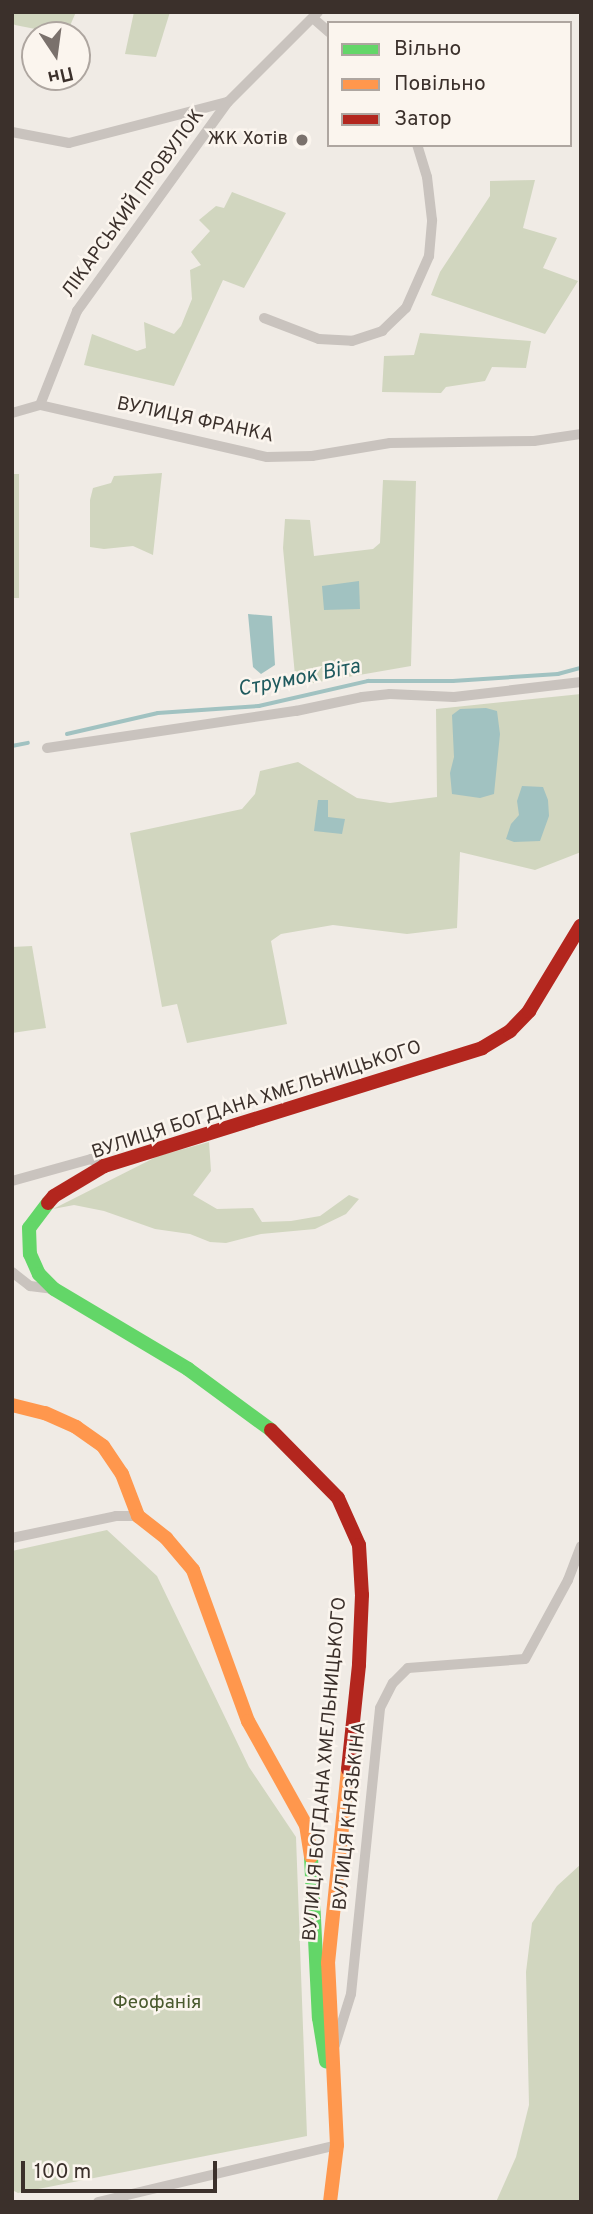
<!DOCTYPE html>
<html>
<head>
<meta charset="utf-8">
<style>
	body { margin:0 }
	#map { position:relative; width:593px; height:2214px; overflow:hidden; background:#f0ebe5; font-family:Overpass,sans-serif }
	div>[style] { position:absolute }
	.green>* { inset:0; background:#d1d6bf; transform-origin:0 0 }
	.water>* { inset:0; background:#a1c2c1 }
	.stream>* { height:3.5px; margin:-1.75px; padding:0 1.75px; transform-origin:1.75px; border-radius:1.75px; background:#a1c2c1 }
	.street>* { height:10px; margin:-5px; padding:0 5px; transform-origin:5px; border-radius:5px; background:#c9c3be }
	.fast>* { height:14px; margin:-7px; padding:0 7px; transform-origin:7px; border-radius:7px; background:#63d668 }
	.slow>* { height:14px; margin:-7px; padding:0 7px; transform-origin:7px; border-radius:7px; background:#ff974d }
	.jam>* { height:14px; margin:-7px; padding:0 7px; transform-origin:7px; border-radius:7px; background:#b3261e }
	.dots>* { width:19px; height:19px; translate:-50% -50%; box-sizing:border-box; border:4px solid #fbf5ee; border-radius:50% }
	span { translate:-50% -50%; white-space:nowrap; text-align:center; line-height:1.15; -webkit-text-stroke:5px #fbf5ee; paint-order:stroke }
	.poi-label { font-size:19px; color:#3b302b }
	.right { translate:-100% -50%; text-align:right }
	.street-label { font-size:19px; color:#3b302b }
	.park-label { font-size:19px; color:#4a5a2e }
	.water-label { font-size:21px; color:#1f5a5e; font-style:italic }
	.frame { position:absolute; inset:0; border:14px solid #3b302b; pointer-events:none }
	.legend { position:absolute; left:327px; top:21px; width:245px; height:126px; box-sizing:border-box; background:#fbf5ee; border:2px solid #aea6a0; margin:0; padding:9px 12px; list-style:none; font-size:21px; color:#3b302b }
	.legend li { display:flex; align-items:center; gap:14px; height:35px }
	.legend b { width:35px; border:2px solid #aea6a0 }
	.north { position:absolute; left:21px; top:21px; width:70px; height:70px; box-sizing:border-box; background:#fbf5ee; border:2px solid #aea6a0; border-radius:50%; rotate:167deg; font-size:19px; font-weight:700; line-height:28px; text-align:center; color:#3b302b }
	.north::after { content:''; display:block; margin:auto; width:24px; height:32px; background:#7a716c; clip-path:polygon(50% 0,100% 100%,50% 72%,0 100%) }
	.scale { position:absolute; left:21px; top:2161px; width:196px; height:32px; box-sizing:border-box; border:4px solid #3b302b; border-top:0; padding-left:9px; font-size:21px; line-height:24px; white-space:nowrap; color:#3b302b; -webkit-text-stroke:5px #fbf5ee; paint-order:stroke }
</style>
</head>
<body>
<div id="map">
	<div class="green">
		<i style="clip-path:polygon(12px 12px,76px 12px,66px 35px,15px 25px,12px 23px)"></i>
		<i style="clip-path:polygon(134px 12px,170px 12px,156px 57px,125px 54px)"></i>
		<i style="clip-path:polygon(535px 180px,523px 228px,557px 238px,543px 268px,578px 281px,545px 334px,431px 295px,440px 272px,490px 196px,490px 181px)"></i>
		<i style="clip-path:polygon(232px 192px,286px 213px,244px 288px,223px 280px,174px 386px,84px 365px,92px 334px,137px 351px,146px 348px,144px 322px,174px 334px,181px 326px,192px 299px,190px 270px,201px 265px,191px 252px,210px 231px,199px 220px,216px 206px,224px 208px)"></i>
		<i style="clip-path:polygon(420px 333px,531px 341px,526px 368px,492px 367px,485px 381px,446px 387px,441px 393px,382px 392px,384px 356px,414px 355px)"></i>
		<i style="clip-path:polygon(162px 473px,153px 555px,133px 546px,104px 549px,90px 547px,90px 500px,93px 488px,111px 483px,114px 476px)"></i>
		<i style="left:19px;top:474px;width:124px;height:7px;rotate:90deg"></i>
		<i style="clip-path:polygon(383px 480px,416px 481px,411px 666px,296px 686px,283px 548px,285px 519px,310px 520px,314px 556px,373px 549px,380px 543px)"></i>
		<i style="clip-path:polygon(581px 694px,581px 852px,535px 870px,460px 852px,457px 928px,407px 934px,333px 925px,281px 934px,271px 941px,287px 1024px,187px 1043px,177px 1004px,162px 1007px,130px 833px,242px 809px,255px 794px,260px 771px,298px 762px,357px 798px,390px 803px,437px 797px,436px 709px)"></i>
		<i style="clip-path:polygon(32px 946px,46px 1028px,12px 1033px,12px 947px)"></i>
		<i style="clip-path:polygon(209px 1142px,211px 1171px,193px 1195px,217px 1209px,253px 1208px,262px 1222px,291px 1221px,320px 1216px,349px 1195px,359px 1199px,346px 1214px,315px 1229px,261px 1234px,226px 1243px,210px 1242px,190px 1234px,155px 1229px,104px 1211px,74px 1205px,53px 1209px,158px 1156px)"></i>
		<i style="clip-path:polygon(107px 1530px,157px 1576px,249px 1767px,296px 1837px,307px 2136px,18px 2193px,12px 2190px,12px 1551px)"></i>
		<i style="clip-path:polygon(581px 1864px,581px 2202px,496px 2202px,516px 2157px,529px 2105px,526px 1972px,532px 1923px,557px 1886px)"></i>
	</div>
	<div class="water">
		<i style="clip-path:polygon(359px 581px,360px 609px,324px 610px,322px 586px)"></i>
		<i style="clip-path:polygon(248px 614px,272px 616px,275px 665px,261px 674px,253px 667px)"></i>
		<i style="clip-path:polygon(486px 708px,497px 711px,500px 734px,494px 794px,480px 798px,452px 794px,450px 773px,454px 757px,452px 715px,460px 709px)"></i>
		<i style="clip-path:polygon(522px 786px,543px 787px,548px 800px,549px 816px,540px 841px,514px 842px,506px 839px,511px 824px,519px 815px,517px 801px)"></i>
		<i style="clip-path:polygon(318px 800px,328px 800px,328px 817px,345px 819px,342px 834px,314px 831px)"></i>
	</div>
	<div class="stream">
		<i style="left:67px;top:734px;width:93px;rotate:-13deg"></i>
		<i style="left:158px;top:713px;width:101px;rotate:-4deg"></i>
		<i style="left:259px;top:706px;width:112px;rotate:-12.9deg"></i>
		<i style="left:368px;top:681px;width:85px"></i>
		<i style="left:453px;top:681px;width:105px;rotate:-3.8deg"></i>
		<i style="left:558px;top:674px;width:24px;rotate:-15deg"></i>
		<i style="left:12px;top:746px;width:16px;rotate:-11deg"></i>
	</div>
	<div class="street">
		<i style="left:314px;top:19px;width:20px;rotate:41deg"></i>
		<i style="left:12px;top:132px;width:58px;rotate:10.9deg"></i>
		<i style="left:69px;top:143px;width:164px;rotate:-14.5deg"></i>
		<i style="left:228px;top:102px;width:127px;rotate:-45deg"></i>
		<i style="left:264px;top:318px;width:59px;rotate:20.9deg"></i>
		<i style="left:319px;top:339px;width:33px;rotate:3deg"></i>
		<i style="left:352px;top:341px;width:32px;rotate:-18deg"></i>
		<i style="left:382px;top:331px;width:33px;rotate:-44deg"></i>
		<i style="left:406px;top:308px;width:57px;rotate:-66.1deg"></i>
		<i style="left:429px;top:256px;width:36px;rotate:-85deg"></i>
		<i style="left:432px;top:220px;width:43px;rotate:-96.6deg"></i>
		<i style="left:427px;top:177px;width:34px;rotate:-107deg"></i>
		<i style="left:40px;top:405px;width:101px;rotate:-68.5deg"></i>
		<i style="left:77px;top:311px;width:258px;rotate:-54.2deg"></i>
		<i style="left:12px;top:413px;width:29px;rotate:-16deg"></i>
		<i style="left:40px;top:405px;width:233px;rotate:12.9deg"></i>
		<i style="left:267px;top:457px;width:45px;rotate:-1.3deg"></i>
		<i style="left:312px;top:456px;width:79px;rotate:-9.5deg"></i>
		<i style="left:390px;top:443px;width:144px;rotate:-0.8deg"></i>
		<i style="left:534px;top:441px;width:48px;rotate:-8.5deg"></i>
		<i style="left:47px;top:748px;width:252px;rotate:-8.5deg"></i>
		<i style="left:296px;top:711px;width:67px;rotate:-12deg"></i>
		<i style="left:362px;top:697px;width:28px;rotate:-6deg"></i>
		<i style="left:390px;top:694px;width:64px;rotate:2.7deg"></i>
		<i style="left:454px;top:697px;width:128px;rotate:-6.7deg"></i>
		<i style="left:12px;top:1181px;width:82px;rotate:-15.6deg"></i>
		<i style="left:91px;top:1159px;width:15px;rotate:28deg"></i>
		<i style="left:12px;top:1272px;width:23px;rotate:38deg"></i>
		<i style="left:30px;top:1286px;width:24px;rotate:7deg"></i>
		<i style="left:12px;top:1538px;width:106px;rotate:-11.9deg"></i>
		<i style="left:116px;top:1516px;width:22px"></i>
		<i style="left:335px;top:2045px;width:53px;rotate:-72.6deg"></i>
		<i style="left:351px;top:1994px;width:287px;rotate:-84.2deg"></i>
		<i style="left:380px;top:1708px;width:28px;rotate:-63deg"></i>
		<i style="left:393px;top:1683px;width:21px;rotate:-45deg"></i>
		<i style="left:408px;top:1668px;width:117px;rotate:-4.4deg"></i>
		<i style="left:525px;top:1659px;width:90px;rotate:-61.4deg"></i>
		<i style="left:568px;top:1580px;width:36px;rotate:-69deg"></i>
		<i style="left:98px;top:2202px;width:246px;rotate:-13.4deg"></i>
	</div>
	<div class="fast">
		<i style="left:48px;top:1203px;width:31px;rotate:127deg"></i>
		<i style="left:29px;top:1228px;width:26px;rotate:88deg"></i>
		<i style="left:30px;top:1254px;width:22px;rotate:66deg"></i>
		<i style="left:39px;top:1274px;width:21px;rotate:45deg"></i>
		<i style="left:54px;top:1289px;width:156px;rotate:30.8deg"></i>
		<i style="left:188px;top:1369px;width:103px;rotate:36.3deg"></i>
		<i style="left:311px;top:1857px;width:161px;rotate:87.2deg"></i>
		<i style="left:319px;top:2018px;width:44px;rotate:80.8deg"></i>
	</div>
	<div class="slow">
		<i style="left:12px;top:1405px;width:34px;rotate:14deg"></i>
		<i style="left:45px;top:1413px;width:34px;rotate:24deg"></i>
		<i style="left:76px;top:1427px;width:33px;rotate:35deg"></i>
		<i style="left:103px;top:1446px;width:34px;rotate:56deg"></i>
		<i style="left:122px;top:1474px;width:45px;rotate:69.1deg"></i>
		<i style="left:138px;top:1516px;width:36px;rotate:38deg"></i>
		<i style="left:166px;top:1538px;width:42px;rotate:49.8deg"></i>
		<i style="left:193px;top:1570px;width:161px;rotate:70deg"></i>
		<i style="left:248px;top:1721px;width:119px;rotate:60.9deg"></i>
		<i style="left:306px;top:1825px;width:32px;rotate:81deg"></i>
		<i style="left:330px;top:2202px;width:57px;rotate:-83deg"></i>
		<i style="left:337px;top:2145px;width:182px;rotate:-92.8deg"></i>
		<i style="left:328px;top:1963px;width:195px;rotate:-84.1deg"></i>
	</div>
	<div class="jam">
		<i style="left:48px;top:1203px;width:9px;rotate:-49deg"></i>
		<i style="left:54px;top:1196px;width:58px;rotate:-31deg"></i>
		<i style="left:104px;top:1166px;width:396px;rotate:-17.3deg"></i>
		<i style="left:482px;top:1048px;width:33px;rotate:-31deg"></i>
		<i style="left:510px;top:1031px;width:28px;rotate:-46deg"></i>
		<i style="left:529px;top:1011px;width:100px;rotate:-58.8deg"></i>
		<i style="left:271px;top:1430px;width:95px;rotate:45.4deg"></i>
		<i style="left:338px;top:1498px;width:51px;rotate:65.9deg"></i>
		<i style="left:359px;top:1545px;width:50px;rotate:86.6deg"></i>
		<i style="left:362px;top:1595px;width:70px;rotate:92.5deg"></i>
		<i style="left:359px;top:1665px;width:105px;rotate:96deg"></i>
	</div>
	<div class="dots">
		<i style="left:302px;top:140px;background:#7a716c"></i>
	</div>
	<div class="poi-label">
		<span class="right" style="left:288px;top:140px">ЖК Хотів</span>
	</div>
	<div class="street-label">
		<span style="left:134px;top:204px;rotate:-54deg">ЛІКАРСЬКИЙ ПРОВУЛОК</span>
		<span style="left:195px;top:421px;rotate:12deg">ВУЛИЦЯ ФРАНКА</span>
		<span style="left:257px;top:1101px;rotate:-18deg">ВУЛИЦЯ БОГДАНА ХМЕЛЬНИЦЬКОГО</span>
		<span style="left:326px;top:1769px;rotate:-85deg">ВУЛИЦЯ БОГДАНА ХМЕЛЬНИЦЬКОГО</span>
		<span style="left:351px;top:1816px;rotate:-84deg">ВУЛИЦЯ КНЯЗЬКІНА</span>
	</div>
	<div class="park-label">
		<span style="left:157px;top:2004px">Феофанія</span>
	</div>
	<div class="water-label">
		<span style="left:299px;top:679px;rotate:-11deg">Струмок Віта</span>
	</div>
	<div class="frame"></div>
	<ul class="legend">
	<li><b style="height:9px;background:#63d668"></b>Вільно</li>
	<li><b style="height:9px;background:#ff974d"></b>Повільно</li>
	<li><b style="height:9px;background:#b3261e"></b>Затор</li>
	</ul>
	<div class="north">Пн</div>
	<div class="scale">100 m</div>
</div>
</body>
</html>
